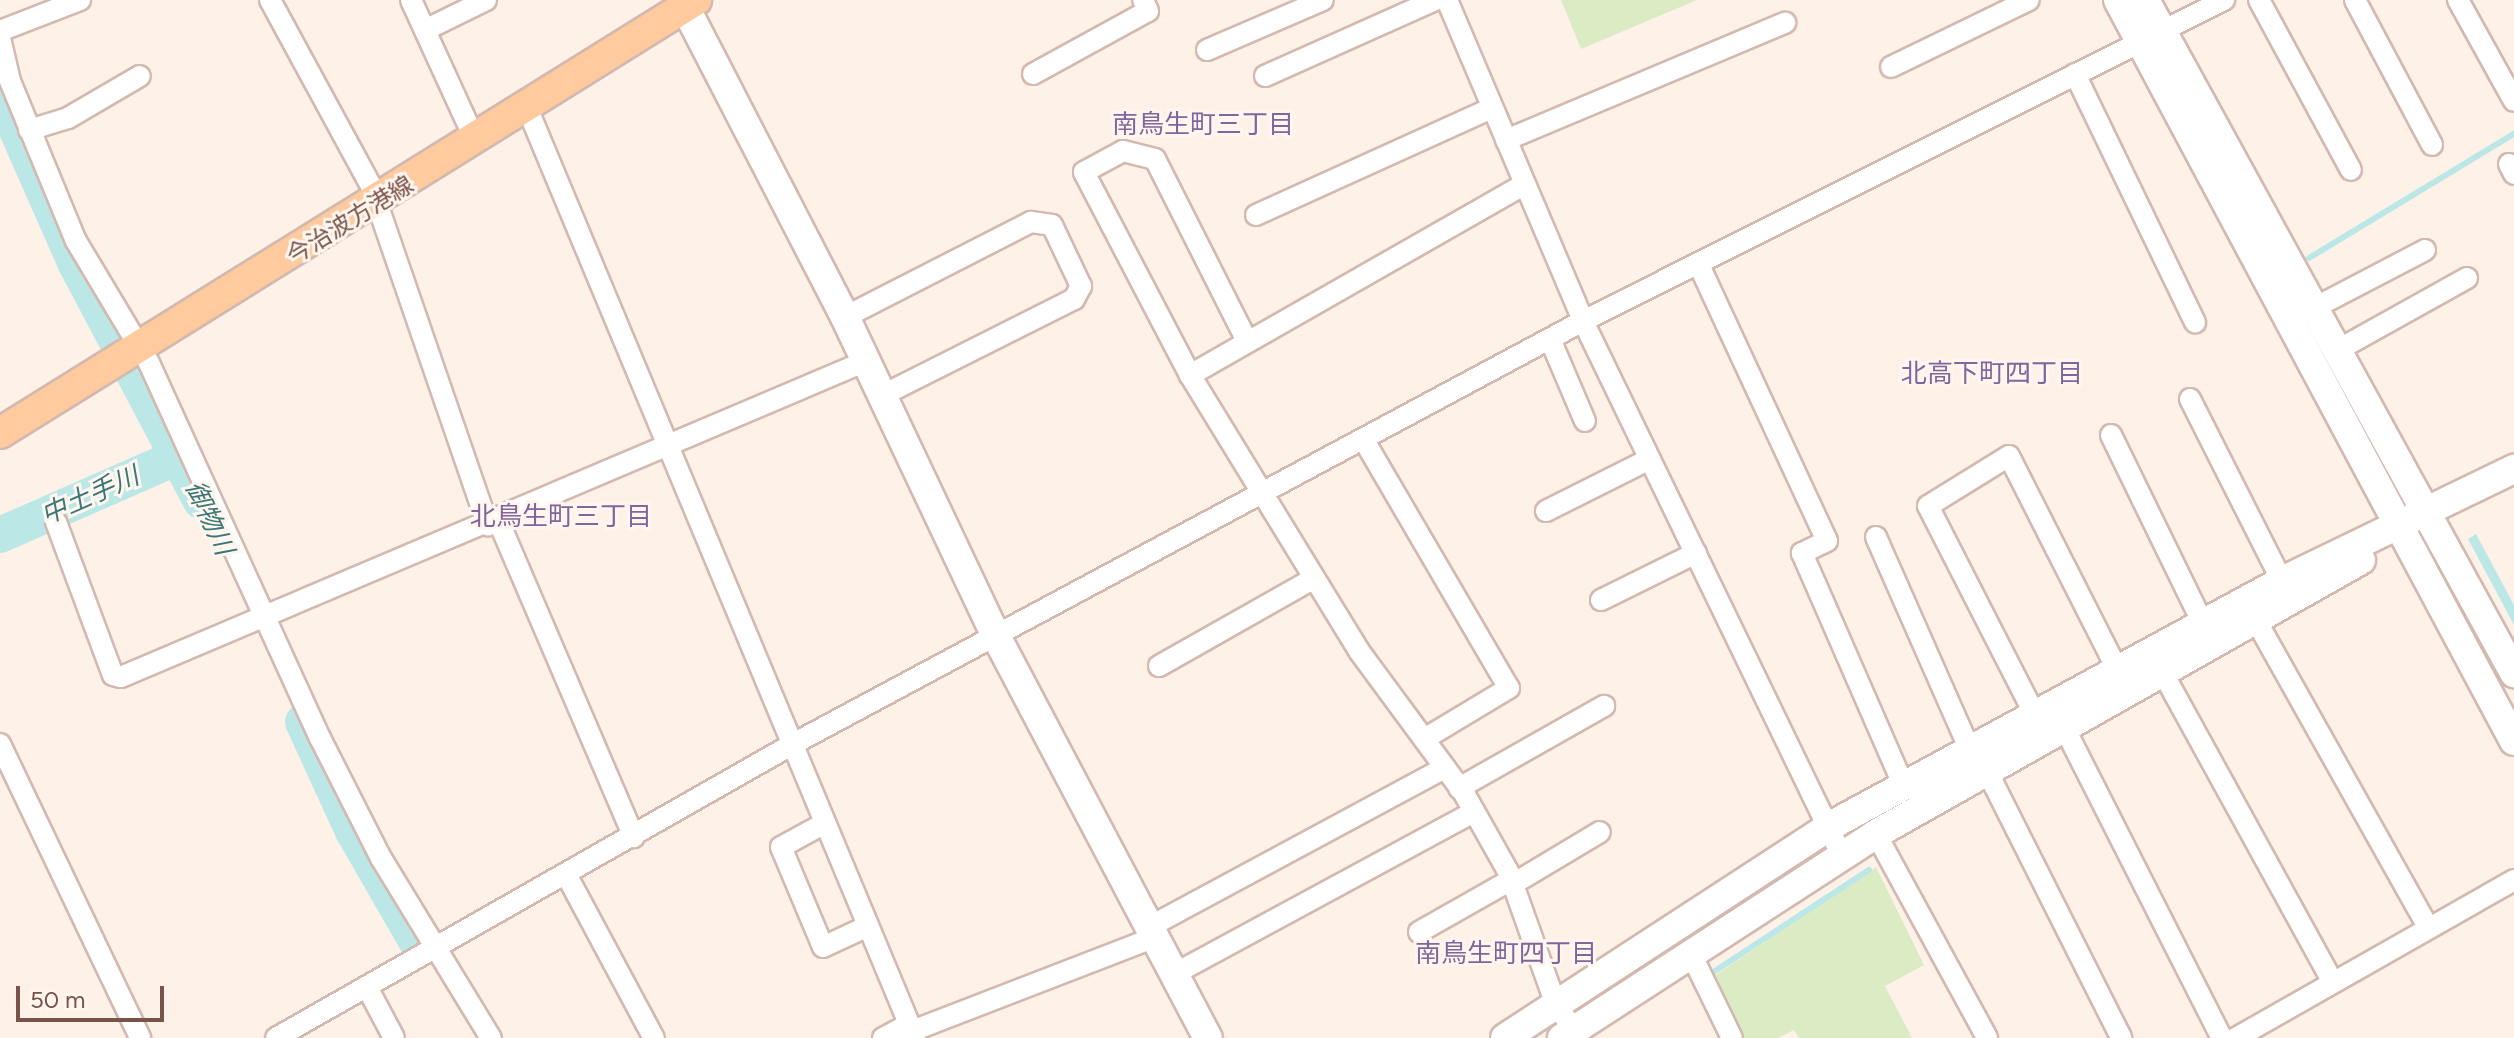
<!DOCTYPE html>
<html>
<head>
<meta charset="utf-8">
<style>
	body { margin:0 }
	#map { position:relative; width:2514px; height:1038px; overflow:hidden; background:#fdf1e8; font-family:Figtree,"Noto Sans JP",sans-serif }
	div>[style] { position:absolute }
	.green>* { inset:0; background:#dbecc5 }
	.water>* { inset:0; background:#bbe8e7 }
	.stream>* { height:6px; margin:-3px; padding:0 3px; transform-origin:3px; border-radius:3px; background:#bbe8e7 }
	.river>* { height:36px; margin:-18px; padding:0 18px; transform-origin:18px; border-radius:18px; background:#bbe8e7 }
	.roads { filter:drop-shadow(2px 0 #d3b9af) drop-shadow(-2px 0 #d3b9af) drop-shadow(0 2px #d3b9af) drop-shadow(0 -2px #d3b9af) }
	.street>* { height:20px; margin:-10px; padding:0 10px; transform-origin:10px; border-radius:10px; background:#fff }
	.secondary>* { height:28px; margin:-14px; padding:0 14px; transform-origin:14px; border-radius:14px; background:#fff }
	.primary>* { height:30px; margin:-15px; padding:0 15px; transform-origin:15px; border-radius:15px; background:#feca9e }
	span { translate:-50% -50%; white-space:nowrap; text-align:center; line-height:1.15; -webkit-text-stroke:6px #fff6ef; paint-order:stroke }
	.street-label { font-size:24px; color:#79534a }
	.neighbourhood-label { font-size:26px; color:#81669c }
	.water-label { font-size:26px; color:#3a7777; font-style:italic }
	.scale { position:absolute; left:16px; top:986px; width:148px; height:36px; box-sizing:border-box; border:4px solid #79534a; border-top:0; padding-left:10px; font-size:24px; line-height:28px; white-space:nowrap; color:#79534a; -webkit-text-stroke:6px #fff6ef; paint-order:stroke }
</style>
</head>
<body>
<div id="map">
	<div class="green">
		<i style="clip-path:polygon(1561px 0,1697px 0,1581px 49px)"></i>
		<i style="clip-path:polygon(1876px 867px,1924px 965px,1885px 986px,1912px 1038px,1799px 1038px,1794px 1030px,1778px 1038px,1739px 1038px,1710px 979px)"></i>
	</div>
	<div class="water">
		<i style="clip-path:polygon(2476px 534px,2514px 605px,2514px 625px,2468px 539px)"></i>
	</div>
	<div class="stream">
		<i style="left:2309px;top:258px;width:240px;rotate:-31.2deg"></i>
		<i style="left:1712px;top:973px;width:188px;rotate:-33.3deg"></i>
	</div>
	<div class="river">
		<i style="left:0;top:92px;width:188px;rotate:66.2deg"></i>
		<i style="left:76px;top:264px;width:268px;rotate:62.2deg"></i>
		<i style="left:0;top:535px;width:197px;rotate:-23.7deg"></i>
		<i style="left:303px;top:722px;width:120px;rotate:65.4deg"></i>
		<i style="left:353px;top:831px;width:130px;rotate:60.1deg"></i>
	</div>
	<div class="roads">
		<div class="street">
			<i style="left:270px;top:0;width:212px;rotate:61.5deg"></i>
			<i style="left:371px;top:186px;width:359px;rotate:71deg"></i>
			<i style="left:411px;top:0;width:156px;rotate:65.4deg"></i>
			<i style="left:1447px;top:0;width:349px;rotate:67deg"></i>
			<i style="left:1583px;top:321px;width:594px;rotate:64.17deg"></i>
			<i style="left:2259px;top:0;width:193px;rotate:61.6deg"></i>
			<i style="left:2355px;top:0;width:164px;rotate:62deg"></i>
			<i style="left:2458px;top:0;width:115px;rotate:61deg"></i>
			<i style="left:425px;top:30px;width:68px;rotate:-26.2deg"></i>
			<i style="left:0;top:31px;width:86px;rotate:-21.2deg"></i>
			<i style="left:0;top:38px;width:44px;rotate:76.9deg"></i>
			<i style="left:10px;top:81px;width:173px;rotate:67.6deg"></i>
			<i style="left:76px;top:241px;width:142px;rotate:59.1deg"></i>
			<i style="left:149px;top:363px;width:412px;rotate:65.5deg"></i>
			<i style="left:320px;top:738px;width:135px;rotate:63.1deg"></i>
			<i style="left:381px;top:858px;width:211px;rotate:58.6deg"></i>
			<i style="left:1207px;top:50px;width:126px;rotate:-23.3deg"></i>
			<i style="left:1891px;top:67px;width:153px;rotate:-25.9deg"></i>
			<i style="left:1033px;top:74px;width:131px;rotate:-28.7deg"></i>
			<i style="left:1148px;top:11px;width:12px;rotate:-114deg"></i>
			<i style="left:2075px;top:74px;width:276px;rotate:64.2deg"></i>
			<i style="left:1265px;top:76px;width:186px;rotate:-24.1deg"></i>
			<i style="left:528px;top:110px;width:1005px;rotate:67.36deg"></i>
			<i style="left:29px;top:130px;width:41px;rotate:-17.1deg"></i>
			<i style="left:68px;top:118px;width:83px;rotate:-30.3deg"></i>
			<i style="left:1506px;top:140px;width:303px;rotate:-22.8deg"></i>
			<i style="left:2509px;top:164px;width:11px;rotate:63deg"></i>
			<i style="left:1525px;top:184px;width:386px;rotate:150.3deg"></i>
			<i style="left:1190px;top:375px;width:324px;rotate:58.5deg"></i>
			<i style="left:1359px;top:651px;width:179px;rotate:53.6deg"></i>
			<i style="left:1465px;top:795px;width:90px;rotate:60.6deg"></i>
			<i style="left:1509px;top:873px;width:140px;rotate:70.4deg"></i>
			<i style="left:1556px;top:1005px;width:31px;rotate:54deg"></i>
			<i style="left:1256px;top:215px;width:259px;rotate:-24.4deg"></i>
			<i style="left:1698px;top:263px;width:306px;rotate:65.1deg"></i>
			<i style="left:1827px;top:541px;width:28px;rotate:154deg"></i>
			<i style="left:1802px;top:553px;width:255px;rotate:66.4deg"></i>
			<i style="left:2316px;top:307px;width:123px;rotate:-27.6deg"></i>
			<i style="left:845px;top:317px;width:209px;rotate:-27.1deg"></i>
			<i style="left:1031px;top:222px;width:21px;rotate:8deg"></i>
			<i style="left:1052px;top:225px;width:68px;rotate:64.6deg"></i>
			<i style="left:1081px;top:286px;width:15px;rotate:118deg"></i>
			<i style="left:1074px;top:299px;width:214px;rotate:153.3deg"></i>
			<i style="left:1550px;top:339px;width:89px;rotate:66.9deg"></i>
			<i style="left:2336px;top:351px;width:150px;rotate:-29.1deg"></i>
			<i style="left:1190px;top:375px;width:229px;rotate:-117.6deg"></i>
			<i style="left:1084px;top:172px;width:44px;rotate:-28.3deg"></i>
			<i style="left:1123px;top:151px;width:33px;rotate:14deg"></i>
			<i style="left:1155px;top:159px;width:204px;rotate:63.2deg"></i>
			<i style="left:2190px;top:399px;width:204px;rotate:63.2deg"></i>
			<i style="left:2111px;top:435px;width:210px;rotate:64deg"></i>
			<i style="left:1365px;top:442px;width:285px;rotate:59.7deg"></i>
			<i style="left:1509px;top:688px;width:99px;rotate:149deg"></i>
			<i style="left:1546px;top:511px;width:116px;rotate:-26.6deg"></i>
			<i style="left:498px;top:520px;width:345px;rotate:66.8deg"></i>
			<i style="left:56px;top:522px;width:163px;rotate:69.6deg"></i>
			<i style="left:113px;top:675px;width:8px;rotate:14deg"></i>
			<i style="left:121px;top:677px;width:809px;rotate:-22.98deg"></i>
			<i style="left:1876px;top:537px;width:235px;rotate:66.2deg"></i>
			<i style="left:1601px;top:600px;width:106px;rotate:-26.3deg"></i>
			<i style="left:2258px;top:624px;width:347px;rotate:60.7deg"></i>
			<i style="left:1159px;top:666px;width:177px;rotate:-29.5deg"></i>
			<i style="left:2164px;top:675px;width:350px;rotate:61.2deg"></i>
			<i style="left:2036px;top:717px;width:237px;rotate:-117.1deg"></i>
			<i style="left:1928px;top:506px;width:95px;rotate:-31.7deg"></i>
			<i style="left:2009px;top:456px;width:241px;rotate:63.1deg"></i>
			<i style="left:2065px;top:729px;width:347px;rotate:63.1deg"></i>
			<i style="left:0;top:744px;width:326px;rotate:64.5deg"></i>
			<i style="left:1987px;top:771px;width:299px;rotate:63.3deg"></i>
			<i style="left:1459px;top:788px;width:167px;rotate:-29.5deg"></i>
			<i style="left:825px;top:823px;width:50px;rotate:151.4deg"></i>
			<i style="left:781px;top:847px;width:108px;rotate:67.2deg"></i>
			<i style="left:823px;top:947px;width:50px;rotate:-25deg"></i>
			<i style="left:1876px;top:834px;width:232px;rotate:61.4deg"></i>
			<i style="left:567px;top:876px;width:184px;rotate:61.8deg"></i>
			<i style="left:1513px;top:884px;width:101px;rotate:-30.9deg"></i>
			<i style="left:1151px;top:926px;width:334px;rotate:-28.3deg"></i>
			<i style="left:1419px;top:932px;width:106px;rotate:-29.5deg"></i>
			<i style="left:1691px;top:954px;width:93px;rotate:64deg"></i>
			<i style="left:1176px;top:973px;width:339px;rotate:-28.4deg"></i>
			<i style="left:368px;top:989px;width:55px;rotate:62deg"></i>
			<i style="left:912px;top:1031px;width:261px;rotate:-21.1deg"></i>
			<i style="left:276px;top:1038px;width:595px;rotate:-29.63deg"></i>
			<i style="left:793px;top:744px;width:896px;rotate:-28.17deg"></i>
			<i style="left:1583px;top:321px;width:717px;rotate:-26.6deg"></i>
			<i style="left:883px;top:1038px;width:30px;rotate:-28deg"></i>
			<i style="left:2236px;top:1038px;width:320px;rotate:-29.6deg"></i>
		</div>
		<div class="secondary">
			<i style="left:2118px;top:0;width:840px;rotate:61.88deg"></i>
			<i style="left:2145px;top:0;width:768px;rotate:61.26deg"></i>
			<i style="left:685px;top:7px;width:349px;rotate:62.7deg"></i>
			<i style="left:845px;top:317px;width:355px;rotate:64.7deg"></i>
			<i style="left:997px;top:638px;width:452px;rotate:62.2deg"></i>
			<i style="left:1505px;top:1038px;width:388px;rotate:-33.1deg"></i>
			<i style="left:1830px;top:826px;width:514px;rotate:-28.46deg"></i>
			<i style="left:2282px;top:581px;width:258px;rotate:-25.8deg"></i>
			<i style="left:1562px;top:1038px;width:374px;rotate:-33deg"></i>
			<i style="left:1876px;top:834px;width:557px;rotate:-29.46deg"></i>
		</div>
		<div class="primary">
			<i style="left:0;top:433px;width:820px;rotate:-31.89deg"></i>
		</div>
	</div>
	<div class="street-label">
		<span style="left:350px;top:220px;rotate:-32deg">今治波方港線</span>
	</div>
	<div class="neighbourhood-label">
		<span style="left:1203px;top:125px">南鳥生町三丁目</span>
		<span style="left:1992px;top:374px">北高下町四丁目</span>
		<span style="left:561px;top:517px">北鳥生町三丁目</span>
		<span style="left:1506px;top:954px">南鳥生町四丁目</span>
	</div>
	<div class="water-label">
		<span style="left:90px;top:496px;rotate:-24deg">中土手川</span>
		<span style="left:209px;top:518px;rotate:65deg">御物川</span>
	</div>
	<div class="scale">50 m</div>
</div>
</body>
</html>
